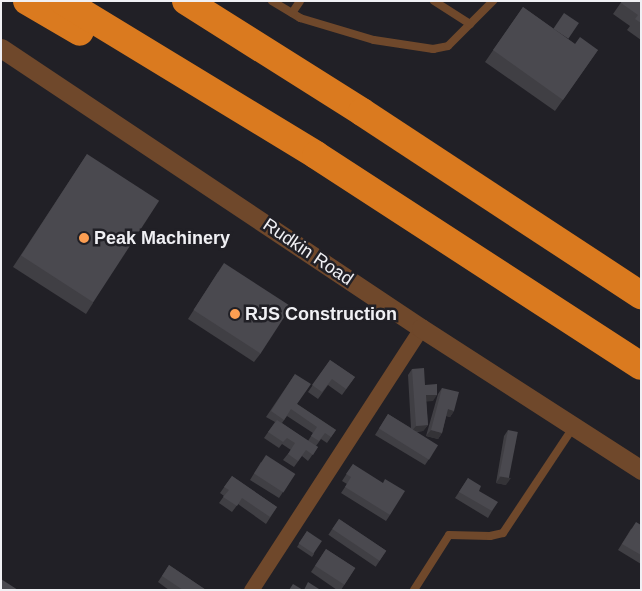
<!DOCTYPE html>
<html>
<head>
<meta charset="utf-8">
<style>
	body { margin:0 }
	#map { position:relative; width:642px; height:591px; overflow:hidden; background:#212026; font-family:Arial,sans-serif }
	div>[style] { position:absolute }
	.service>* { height:8px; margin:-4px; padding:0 4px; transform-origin:4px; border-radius:4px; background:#6f482b }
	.minor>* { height:15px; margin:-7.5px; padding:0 7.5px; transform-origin:7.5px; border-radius:7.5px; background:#6f482b }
	.tertiary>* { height:19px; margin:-9.5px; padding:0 9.5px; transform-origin:9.5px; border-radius:9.5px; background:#6f482b }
	.motorway>* { height:28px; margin:-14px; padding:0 14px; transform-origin:14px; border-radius:14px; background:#da7a1f }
	.wall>* { inset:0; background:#403f44; transform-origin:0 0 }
	.shaded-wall>* { inset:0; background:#343337 }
	.building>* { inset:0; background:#4a494f; transform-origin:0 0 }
	.dots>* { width:14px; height:14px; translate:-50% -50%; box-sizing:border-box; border:2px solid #212026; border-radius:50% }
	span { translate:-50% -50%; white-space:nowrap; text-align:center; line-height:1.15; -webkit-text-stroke:5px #212026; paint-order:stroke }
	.poi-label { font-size:18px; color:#f0f0f4; font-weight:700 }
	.left { translate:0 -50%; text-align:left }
	.street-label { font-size:18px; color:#f0f0f4 }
	.frame { position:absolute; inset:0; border:2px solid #f0f0f4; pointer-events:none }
</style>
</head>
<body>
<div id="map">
	<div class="service">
		<i style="left:272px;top:1px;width:33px;rotate:31deg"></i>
		<i style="left:300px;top:18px;width:77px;rotate:16.6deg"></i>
		<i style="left:374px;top:40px;width:60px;rotate:8.7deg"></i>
		<i style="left:433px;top:49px;width:15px;rotate:-11deg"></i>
		<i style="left:448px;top:46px;width:64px;rotate:-45deg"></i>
		<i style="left:434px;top:1px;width:43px;rotate:32.6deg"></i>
		<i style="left:292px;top:13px;width:14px;rotate:-56deg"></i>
		<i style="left:414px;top:590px;width:65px;rotate:-57.5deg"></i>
		<i style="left:449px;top:535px;width:41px;rotate:1.4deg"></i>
		<i style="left:490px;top:536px;width:13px;rotate:-13deg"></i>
		<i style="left:503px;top:533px;width:128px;rotate:-56.4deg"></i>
	</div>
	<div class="minor">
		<i style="left:251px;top:590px;width:312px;rotate:-57deg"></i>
	</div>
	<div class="tertiary">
		<i style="left:1px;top:48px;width:505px;rotate:33.69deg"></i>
		<i style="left:421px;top:328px;width:262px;rotate:32.8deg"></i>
	</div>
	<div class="motorway">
		<i style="left:27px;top:1px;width:61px;rotate:30.3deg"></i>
		<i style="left:63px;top:1px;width:296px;rotate:31.3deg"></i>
		<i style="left:316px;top:155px;width:387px;rotate:33deg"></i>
		<i style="left:186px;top:1px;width:208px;rotate:32.2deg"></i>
		<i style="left:362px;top:112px;width:334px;rotate:33.3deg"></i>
	</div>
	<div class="wall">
		<i style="clip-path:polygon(622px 1px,641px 1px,641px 40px,627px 30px,630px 26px,613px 14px)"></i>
		<i style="clip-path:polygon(523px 7px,575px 44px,598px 50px,555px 111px,485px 62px)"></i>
		<i style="clip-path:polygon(87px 154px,93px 303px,86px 314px,13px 267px)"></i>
		<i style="clip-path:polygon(218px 272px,261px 353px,254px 362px,188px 319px)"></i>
		<i style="clip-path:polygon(330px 360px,355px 377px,342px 395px,328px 385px,318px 399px,308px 392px)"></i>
		<i style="clip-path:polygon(412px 369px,425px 385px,433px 401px,426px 401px,428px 425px,423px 431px,417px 432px,429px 459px,425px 465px,375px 435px,388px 414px,411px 428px,408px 375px)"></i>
		<i style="clip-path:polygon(evenodd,295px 374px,297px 404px,336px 430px,327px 443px,321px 439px,316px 446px,318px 447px,308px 461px,302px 456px,294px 467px,283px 460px,291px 450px,282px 444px,279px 448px,264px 438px,275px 422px,266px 417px,295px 374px,287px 416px,313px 433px,308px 441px,282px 423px,287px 416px)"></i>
		<i style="clip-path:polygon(442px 388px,454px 411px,450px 417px,446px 416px,442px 433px,438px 439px,426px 436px,438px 394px)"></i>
		<i style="clip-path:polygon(508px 430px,506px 485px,496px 483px,504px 436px)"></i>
		<i style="clip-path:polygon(261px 462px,283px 492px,279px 498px,250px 480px)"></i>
		<i style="clip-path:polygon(353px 464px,390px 515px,386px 521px,341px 493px,347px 484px,342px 481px)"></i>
		<i style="clip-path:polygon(232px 476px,277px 507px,266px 524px,238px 504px,232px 512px,219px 503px,224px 496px,220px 493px)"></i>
		<i style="clip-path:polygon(468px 478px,492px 511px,488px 518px,455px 498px)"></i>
		<i style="left:339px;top:519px;width:57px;height:19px;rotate:34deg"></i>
		<i style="clip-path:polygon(641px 525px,641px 564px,618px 550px,631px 529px)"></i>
		<i style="clip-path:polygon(307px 531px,314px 554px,312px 557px,297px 547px)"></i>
		<i style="clip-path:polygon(326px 549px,355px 568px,341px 590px,337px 590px,311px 572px)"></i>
		<i style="clip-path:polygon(169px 565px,206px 590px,169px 590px,158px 582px)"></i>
	</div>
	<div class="shaded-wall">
		<i style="clip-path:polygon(426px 395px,437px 395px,433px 401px,422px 402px)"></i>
		<i style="clip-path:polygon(448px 409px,454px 411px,450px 417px,444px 415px)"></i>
		<i style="clip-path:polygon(428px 425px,423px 431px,411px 432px,416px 426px)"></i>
		<i style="clip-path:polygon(431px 430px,442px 433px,438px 439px,426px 436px)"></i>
		<i style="clip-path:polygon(501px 476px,511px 478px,506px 485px,496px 483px)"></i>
	</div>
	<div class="building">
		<i style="clip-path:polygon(622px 1px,641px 1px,641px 23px,635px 19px,638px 15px,621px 3px)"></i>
		<i style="clip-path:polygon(523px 7px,575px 44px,580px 37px,598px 50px,563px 100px,493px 50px)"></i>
		<i style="left:564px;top:13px;width:18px;height:19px;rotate:34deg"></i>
		<i style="left:87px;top:154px;width:86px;height:121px;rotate:33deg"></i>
		<i style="left:224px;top:263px;width:80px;height:56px;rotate:33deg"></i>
		<i style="clip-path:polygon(330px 360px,355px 377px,346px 389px,332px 379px,322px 392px,312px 385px)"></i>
		<i style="clip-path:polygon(424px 368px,425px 385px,437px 384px,437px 395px,426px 395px,428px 425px,416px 426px,412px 369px)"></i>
		<i style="clip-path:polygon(295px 374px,311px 384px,297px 404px,336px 430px,331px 437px,325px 433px,319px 441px,311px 436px,317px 427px,291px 409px,284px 420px,271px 411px)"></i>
		<i style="clip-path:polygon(442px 388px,459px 392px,454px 411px,448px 409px,442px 433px,431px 430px)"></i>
		<i style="left:388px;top:414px;width:59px;height:17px;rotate:32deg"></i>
		<i style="clip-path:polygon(277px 420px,318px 447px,313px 455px,306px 450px,298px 461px,288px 454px,295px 443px,287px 438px,283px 442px,268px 432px)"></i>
		<i style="left:508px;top:430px;width:10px;height:47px;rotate:11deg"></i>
		<i style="left:266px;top:455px;width:35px;height:22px;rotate:33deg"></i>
		<i style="clip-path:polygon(353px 464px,383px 483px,385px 479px,405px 491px,390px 515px,345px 487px,351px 477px,346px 474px)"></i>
		<i style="clip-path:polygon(232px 476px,277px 507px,270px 517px,242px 498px,237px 506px,223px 497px,229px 490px,224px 487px)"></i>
		<i style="clip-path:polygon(468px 478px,481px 486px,479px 491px,498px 502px,492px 511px,459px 492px)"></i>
		<i style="left:339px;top:519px;width:57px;height:12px;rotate:34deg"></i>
		<i style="clip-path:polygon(636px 522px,641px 525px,641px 555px,622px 544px)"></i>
		<i style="left:307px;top:531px;width:18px;height:15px;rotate:34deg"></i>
		<i style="left:326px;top:549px;width:35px;height:20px;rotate:33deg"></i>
		<i style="clip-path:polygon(169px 565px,206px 590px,183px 590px,162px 576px)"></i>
		<i style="clip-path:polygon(1px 579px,18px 590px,1px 590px)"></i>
		<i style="clip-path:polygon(308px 582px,319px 589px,319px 590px,304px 590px)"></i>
		<i style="clip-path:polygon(293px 584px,303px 590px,289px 590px)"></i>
	</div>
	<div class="dots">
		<i style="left:84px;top:238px;background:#fc9e52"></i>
		<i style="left:235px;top:314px;background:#fc9e52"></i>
	</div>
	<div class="poi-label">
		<span class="left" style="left:94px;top:238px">Peak Machinery</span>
		<span class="left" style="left:245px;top:314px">RJS Construction</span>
	</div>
	<div class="street-label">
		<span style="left:308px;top:252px;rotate:34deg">Rudkin Road</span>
	</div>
	<div class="frame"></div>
</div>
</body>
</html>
